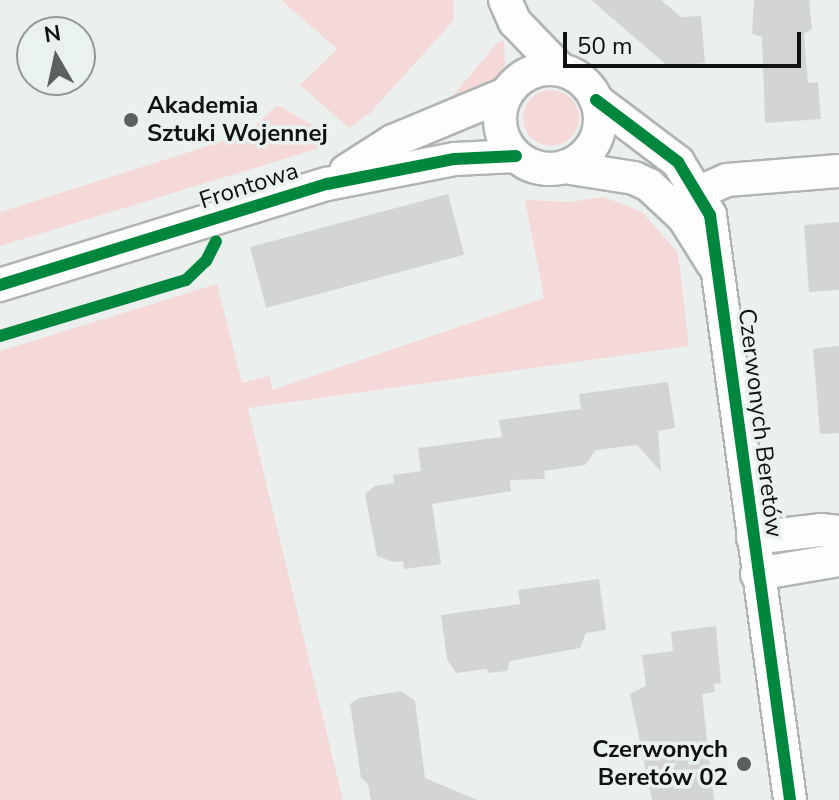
<!DOCTYPE html>
<html>
<head>
<meta charset="utf-8">
<style>
	body { margin:0 }
	#map { position:relative; width:839px; height:800px; overflow:hidden; background:#ebf0ee; font-family:"Nunito Sans",sans-serif }
	div>[style] { position:absolute }
	.green>* { inset:0; background:#f4d9d8 }
	.round { border-radius:50% }
	.building>* { inset:0; background:#d2d5d4; transform-origin:0 0 }
	.roads { filter:drop-shadow(2px 0 #b0b4b3) drop-shadow(-2px 0 #b0b4b3) drop-shadow(0 2px #b0b4b3) drop-shadow(0 -2px #b0b4b3) }
	.minor>* { height:32px; margin:-16px; padding:0 16px; transform-origin:16px; border-radius:16px; background:#fcfdfc }
	.minor>.ring { margin:-16px; padding:0; box-sizing:content-box; background:none; border:32px solid #fcfdfc; border-radius:50% }
	.cycleway>* { height:12px; margin:-6px; padding:0 6px; transform-origin:6px; border-radius:6px; background:#00873e }
	.dots>* { width:22px; height:22px; translate:-50% -50%; box-sizing:border-box; border:4px solid #e9f2ee; border-radius:50% }
	span { translate:-50% -50%; white-space:nowrap; text-align:center; line-height:1.15; -webkit-text-stroke:7px #e9f2ee; paint-order:stroke }
	.poi-label { font-size:24px; color:#0f1211; font-weight:700 }
	.left { translate:0 -50%; text-align:left }
	.right { translate:-100% -50%; text-align:right }
	.street-label { font-size:24px; color:#0f1211 }
	.north { position:absolute; left:16px; top:16px; width:80px; height:80px; box-sizing:border-box; background:#e9f2ee; border:2px solid #929896; border-radius:50%; rotate:351deg; font-size:22px; font-weight:700; line-height:32px; text-align:center; color:#0f1211 }
	.north::after { content:''; display:block; margin:auto; width:28px; height:36px; background:#5c605e; clip-path:polygon(50% 0,100% 100%,50% 72%,0 100%) }
	.scale { position:absolute; left:563px; top:32px; width:238px; height:36px; box-sizing:border-box; border:4px solid #0f1211; border-top:0; padding-left:10px; font-size:24px; line-height:28px; white-space:nowrap; color:#0f1211; -webkit-text-stroke:6px #e9f2ee; paint-order:stroke }
</style>
</head>
<body>
<div id="map">
	<div class="green">
		<i style="clip-path:polygon(281px 0,453px 0,454px 20px,370px 113px,349px 128px,300px 85px,337px 49px)"></i>
		<i style="clip-path:polygon(504px 41px,505px 65px,494px 82px,453px 103px,451px 98px,498px 42px)"></i>
		<i class="round" style="left:523px;top:90px;width:56px;height:56px"></i>
		<i style="clip-path:polygon(277px 105px,311px 124px,320px 134px,323px 147px,0 246px,0 212px,246px 134px)"></i>
		<i style="clip-path:polygon(604px 197px,642px 212px,678px 253px,689px 346px,248px 408px,343px 800px,0 800px,0 351px,217px 284px,242px 383px,270px 376px,272px 390px,544px 298px,525px 200px,569px 202px)"></i>
	</div>
	<div class="building">
		<i style="clip-path:polygon(591px 0,661px 0,681px 17px,701px 16px,705px 63px,669px 67px)"></i>
		<i style="clip-path:polygon(754px 0,809px 0,812px 29px,804px 34px,808px 83px,818px 82px,821px 119px,765px 123px,762px 37px,752px 34px)"></i>
		<i style="left:448px;top:194px;width:63px;height:205px;rotate:75deg"></i>
		<i style="clip-path:polygon(839px 222px,839px 290px,809px 292px,804px 225px)"></i>
		<i style="clip-path:polygon(839px 346px,839px 433px,820px 434px,813px 349px)"></i>
		<i style="clip-path:polygon(668px 382px,675px 428px,658px 431px,661px 472px,637px 445px,596px 450px,585px 465px,544px 471px,545px 479px,510px 480px,511px 491px,432px 504px,441px 564px,404px 569px,403px 561px,393px 562px,377px 556px,365px 494px,375px 486px,394px 483px,393px 475px,421px 471px,418px 448px,502px 437px,499px 420px,581px 409px,579px 394px)"></i>
		<i style="clip-path:polygon(599px 579px,606px 630px,586px 633px,580px 648px,510px 661px,507px 671px,488px 673px,487px 669px,456px 673px,447px 659px,441px 615px,520px 604px,518px 590px)"></i>
		<i style="clip-path:polygon(716px 626px,721px 683px,714px 684px,715px 692px,702px 694px,714px 800px,652px 800px,630px 694px,646px 686px,642px 655px,673px 651px,671px 632px)"></i>
		<i style="clip-path:polygon(401px 691px,415px 701px,425px 778px,477px 800px,371px 800px,368px 784px,361px 778px,350px 704px,359px 698px)"></i>
	</div>
	<div class="roads">
		<div class="minor">
			<i style="left:505px;top:0;width:24px;rotate:66deg"></i>
			<i style="left:515px;top:22px;width:66px;rotate:46.2deg"></i>
			<i class="ring" style="left:500px;top:69px;width:68px;height:68px"></i>
			<i style="left:596px;top:100px;width:103px;rotate:37.1deg"></i>
			<i style="left:678px;top:162px;width:62px;rotate:58.9deg"></i>
			<i style="left:710px;top:215px;width:590px;rotate:82.21deg"></i>
			<i style="left:564px;top:167px;width:71px;rotate:8.9deg"></i>
			<i style="left:634px;top:178px;width:17px;rotate:25deg"></i>
			<i style="left:649px;top:185px;width:48px;rotate:43.3deg"></i>
			<i style="left:684px;top:218px;width:54px;rotate:57.8deg"></i>
			<i style="left:346px;top:171px;width:56px;rotate:-32.6deg"></i>
			<i style="left:393px;top:141px;width:122px;rotate:-22.6deg"></i>
			<i style="left:679px;top:201px;width:52px;rotate:-23.6deg"></i>
			<i style="left:727px;top:180px;width:112px;rotate:-4.6deg"></i>
			<i style="left:0;top:285px;width:342px;rotate:-17.2deg"></i>
			<i style="left:327px;top:184px;width:130px;rotate:-11.1deg"></i>
			<i style="left:455px;top:159px;width:61px;rotate:-2.8deg"></i>
			<i style="left:753px;top:538px;width:68px;rotate:-6.7deg"></i>
			<i style="left:821px;top:530px;width:18px;rotate:6deg"></i>
			<i style="left:757px;top:574px;width:83px;rotate:-9.7deg"></i>
		</div>
	</div>
	<div class="cycleway">
		<i style="left:596px;top:100px;width:103px;rotate:37.1deg"></i>
		<i style="left:678px;top:162px;width:62px;rotate:58.9deg"></i>
		<i style="left:710px;top:215px;width:590px;rotate:82.21deg"></i>
		<i style="left:0;top:285px;width:342px;rotate:-17.2deg"></i>
		<i style="left:327px;top:184px;width:130px;rotate:-11.1deg"></i>
		<i style="left:455px;top:159px;width:61px;rotate:-2.8deg"></i>
		<i style="left:0;top:336px;width:194px;rotate:-16.8deg"></i>
		<i style="left:186px;top:280px;width:28px;rotate:-44deg"></i>
		<i style="left:206px;top:261px;width:22px;rotate:-63deg"></i>
	</div>
	<div class="dots">
		<i style="left:131px;top:120px;background:#5c605e"></i>
		<i style="left:744px;top:764px;background:#5c605e"></i>
	</div>
	<div class="poi-label">
		<span class="left" style="left:147px;top:120px">Akademia<br>Sztuki Wojennej</span>
		<span class="right" style="left:728px;top:764px">Czerwonych<br>Beretów 02</span>
	</div>
	<div class="street-label">
		<span style="left:249px;top:186px;rotate:-18deg">Frontowa</span>
		<span style="left:760px;top:423px;rotate:83deg">Czerwonych Beretów</span>
	</div>
	<div class="north">N</div>
	<div class="scale">50 m</div>
</div>
</body>
</html>
